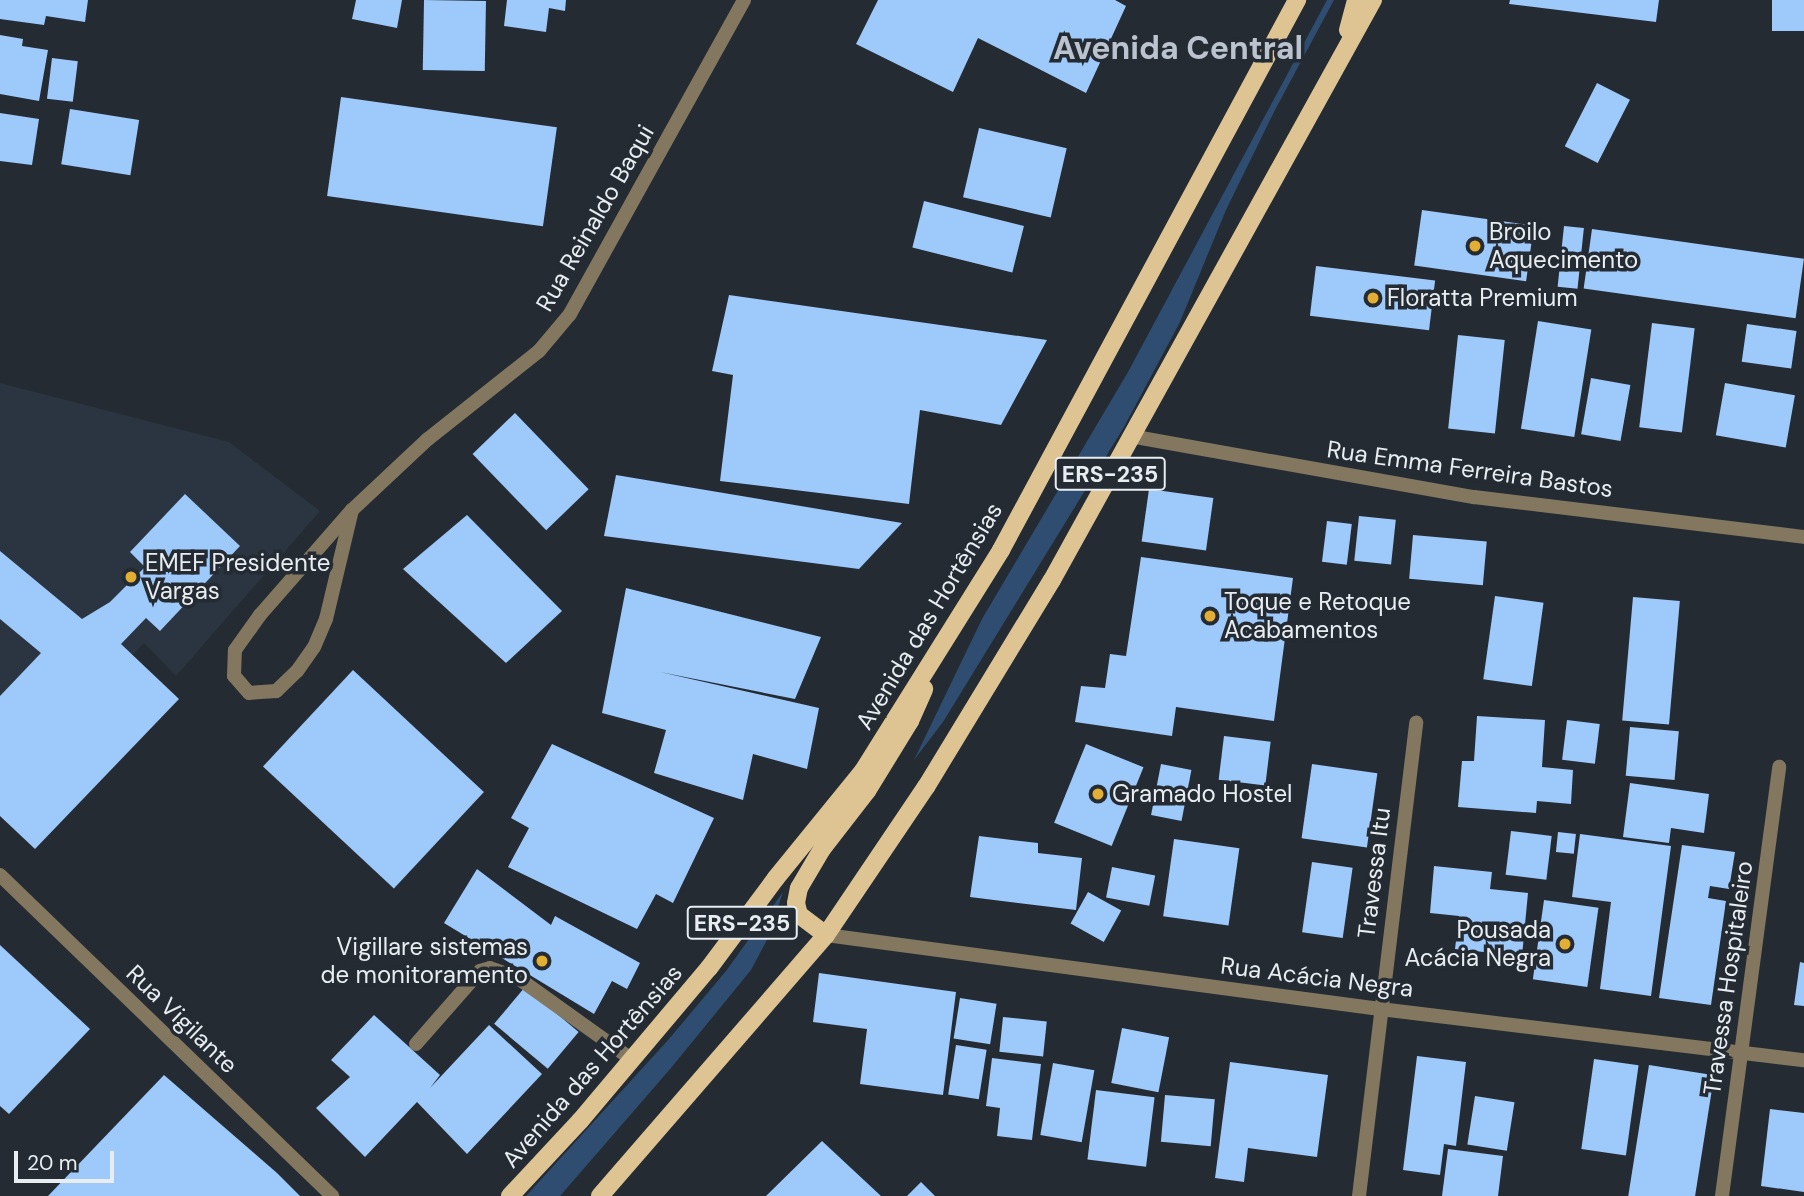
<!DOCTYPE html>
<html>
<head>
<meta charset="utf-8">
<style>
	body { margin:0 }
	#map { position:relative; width:1804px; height:1196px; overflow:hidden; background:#242b33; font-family:"DM Sans",sans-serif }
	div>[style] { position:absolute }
	.built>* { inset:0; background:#2a3541 }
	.green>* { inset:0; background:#2e4d70 }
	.building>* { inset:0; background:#9ec9fb; transform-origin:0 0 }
	.lane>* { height:14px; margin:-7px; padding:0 7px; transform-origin:7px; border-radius:7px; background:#83775f }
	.street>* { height:14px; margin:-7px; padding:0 7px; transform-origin:7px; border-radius:7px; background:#83775f }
	.primary>* { height:18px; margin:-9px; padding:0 9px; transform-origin:9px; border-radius:9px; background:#ddc492 }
	.dots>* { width:19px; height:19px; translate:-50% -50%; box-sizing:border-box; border:4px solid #242b33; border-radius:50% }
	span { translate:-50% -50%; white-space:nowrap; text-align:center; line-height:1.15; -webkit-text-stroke:7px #242b33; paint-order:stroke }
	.shield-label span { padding:2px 5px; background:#242b33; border:2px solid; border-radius:5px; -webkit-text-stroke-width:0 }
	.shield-label { font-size:23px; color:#e8edf2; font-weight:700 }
	.street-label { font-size:24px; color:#e8edf2 }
	.poi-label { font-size:24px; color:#e8edf2 }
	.left { translate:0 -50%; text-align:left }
	.right { translate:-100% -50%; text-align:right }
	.district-label { font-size:32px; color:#bbc3ce; font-weight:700 }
	.scale { position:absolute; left:14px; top:1151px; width:100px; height:32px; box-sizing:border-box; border:4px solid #e8edf2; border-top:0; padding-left:9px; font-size:21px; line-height:24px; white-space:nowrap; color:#e8edf2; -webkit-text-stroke:5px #242b33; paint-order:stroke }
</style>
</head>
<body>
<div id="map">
	<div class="built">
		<i style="clip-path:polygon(0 383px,229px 442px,320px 511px,176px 676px,144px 643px,0 795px)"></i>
	</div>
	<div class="green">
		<i style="clip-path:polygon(1327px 0,1334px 0,1275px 110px,1226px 210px,1180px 322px,1124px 427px,943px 722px,914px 760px,982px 619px,1128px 372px)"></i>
		<i style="clip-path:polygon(783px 892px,768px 938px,751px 970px,671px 1068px,560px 1196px,526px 1196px,669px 1039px,726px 971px)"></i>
	</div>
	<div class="building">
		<i style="clip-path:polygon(0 0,88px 0,85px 22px,46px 16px,44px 25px,0 19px)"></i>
		<i style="clip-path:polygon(356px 0,402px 0,397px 28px,352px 19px)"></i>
		<i style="left:424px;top:0;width:62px;height:70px;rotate:1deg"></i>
		<i style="clip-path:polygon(507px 0,566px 0,565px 11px,549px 8px,546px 32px,504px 26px)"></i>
		<i style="clip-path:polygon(878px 0,1115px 0,1126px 6px,1086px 93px,978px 38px,953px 92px,856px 44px)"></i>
		<i style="clip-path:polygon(1510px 0,1659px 0,1656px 22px,1509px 4px)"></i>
		<i style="left:1772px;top:0;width:32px;height:31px"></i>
		<i style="clip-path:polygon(0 35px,23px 39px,22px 46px,48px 50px,39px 101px,0 94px)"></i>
		<i style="left:52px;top:58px;width:26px;height:41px;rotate:7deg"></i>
		<i style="left:1597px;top:83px;width:37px;height:71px;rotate:27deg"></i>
		<i style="left:341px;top:97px;width:218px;height:100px;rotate:8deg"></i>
		<i style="left:70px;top:109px;width:70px;height:56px;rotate:9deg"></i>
		<i style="clip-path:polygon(0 113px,39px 119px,32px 165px,0 161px)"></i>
		<i style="left:979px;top:128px;width:90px;height:71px;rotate:13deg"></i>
		<i style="left:924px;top:201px;width:103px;height:48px;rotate:14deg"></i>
		<i style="left:1422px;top:210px;width:113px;height:56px;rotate:8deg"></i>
		<i style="left:1564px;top:226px;width:20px;height:61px;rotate:6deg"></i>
		<i style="left:1592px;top:229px;width:214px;height:60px;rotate:8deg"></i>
		<i style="left:1316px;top:266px;width:120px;height:50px;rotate:7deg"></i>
		<i style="clip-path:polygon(729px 295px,1047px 340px,1001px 425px,920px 410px,909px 504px,720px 481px,733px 375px,712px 371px)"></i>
		<i style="left:1538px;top:321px;width:54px;height:109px;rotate:9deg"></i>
		<i style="left:1652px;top:323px;width:43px;height:105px;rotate:7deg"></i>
		<i style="left:1747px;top:324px;width:50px;height:38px;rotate:8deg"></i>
		<i style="left:1458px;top:335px;width:47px;height:94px;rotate:6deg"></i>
		<i style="left:1591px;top:378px;width:40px;height:57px;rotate:10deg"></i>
		<i style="left:1725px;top:383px;width:71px;height:53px;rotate:10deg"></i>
		<i style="left:515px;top:413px;width:106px;height:59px;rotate:46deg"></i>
		<i style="clip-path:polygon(616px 475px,902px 523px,859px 569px,604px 536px)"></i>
		<i style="left:1149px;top:489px;width:65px;height:53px;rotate:8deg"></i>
		<i style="clip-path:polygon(185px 494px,240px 546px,160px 631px,146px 618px,121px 644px,179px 699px,35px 849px,0 816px,0 696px,41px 653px,0 619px,0 551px,82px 619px,110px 602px,145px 567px,130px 552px)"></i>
		<i style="clip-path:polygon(467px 515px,562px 611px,506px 663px,403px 569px)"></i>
		<i style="left:1359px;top:516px;width:37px;height:45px;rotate:6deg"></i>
		<i style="left:1327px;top:521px;width:25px;height:41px;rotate:7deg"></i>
		<i style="left:1413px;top:535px;width:74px;height:44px;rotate:5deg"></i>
		<i style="clip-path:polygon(1141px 557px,1293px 578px,1274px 721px,1176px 707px,1172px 736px,1075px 722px,1081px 686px,1105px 688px,1110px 654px,1126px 656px)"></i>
		<i style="clip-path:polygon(626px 588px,821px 637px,795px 699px,660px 672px,819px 708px,807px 769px,753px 754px,743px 800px,654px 773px,666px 730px,602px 713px)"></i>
		<i style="left:1495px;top:596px;width:49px;height:84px;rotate:8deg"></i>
		<i style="left:1633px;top:597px;width:47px;height:124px;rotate:5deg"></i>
		<i style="left:353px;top:670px;width:179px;height:132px;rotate:43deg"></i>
		<i style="clip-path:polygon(1477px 716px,1545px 720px,1542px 767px,1573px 770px,1571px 804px,1537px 801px,1536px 813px,1458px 807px,1462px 761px,1474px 761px)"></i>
		<i style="left:1567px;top:720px;width:33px;height:40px;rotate:7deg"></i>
		<i style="left:1630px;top:727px;width:49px;height:49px;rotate:5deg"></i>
		<i style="left:1224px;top:736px;width:47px;height:44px;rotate:7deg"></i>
		<i style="clip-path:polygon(552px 744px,714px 818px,673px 903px,656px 894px,637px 929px,508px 867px,529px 828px,511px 818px)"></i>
		<i style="left:1086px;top:744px;width:62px;height:85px;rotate:22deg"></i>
		<i style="left:1161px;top:764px;width:31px;height:52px;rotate:11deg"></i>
		<i style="left:1312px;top:764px;width:66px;height:75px;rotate:8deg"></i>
		<i style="clip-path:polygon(1630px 783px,1709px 794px,1704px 833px,1671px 828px,1669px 843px,1623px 837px)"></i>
		<i style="left:1511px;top:831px;width:41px;height:44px;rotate:7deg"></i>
		<i style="left:1558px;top:832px;width:18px;height:20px;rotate:6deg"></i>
		<i style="clip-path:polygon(1580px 834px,1671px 846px,1651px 996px,1600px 989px,1611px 902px,1572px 897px)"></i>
		<i style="clip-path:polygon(979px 836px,1038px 843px,1038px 853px,1082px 858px,1076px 910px,970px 897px)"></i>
		<i style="left:1174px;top:839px;width:66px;height:78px;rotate:8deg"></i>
		<i style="clip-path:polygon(1682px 845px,1735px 852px,1729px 889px,1710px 886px,1708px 898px,1726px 901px,1711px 1005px,1659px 998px)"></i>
		<i style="left:1312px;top:862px;width:41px;height:71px;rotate:8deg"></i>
		<i style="clip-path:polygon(1434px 866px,1492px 872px,1490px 889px,1528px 893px,1522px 956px,1455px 949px,1459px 916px,1430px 913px)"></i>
		<i style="left:1112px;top:867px;width:44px;height:31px;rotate:11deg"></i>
		<i style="clip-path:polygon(477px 869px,551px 925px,555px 916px,640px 963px,627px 989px,612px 981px,594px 1014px,444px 923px)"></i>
		<i style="left:1088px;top:892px;width:38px;height:36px;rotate:29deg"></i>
		<i style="left:1544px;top:900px;width:55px;height:80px;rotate:8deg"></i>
		<i style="clip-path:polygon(0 945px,90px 1029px,9px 1114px,0 1106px)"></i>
		<i style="clip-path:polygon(1800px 962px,1804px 963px,1804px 1006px,1794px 1005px)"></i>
		<i style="clip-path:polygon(819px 973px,956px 992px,943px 1095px,860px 1084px,867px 1029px,813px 1022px)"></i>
		<i style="left:525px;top:987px;width:70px;height:48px;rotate:40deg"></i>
		<i style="left:960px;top:998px;width:37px;height:41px;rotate:9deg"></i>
		<i style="clip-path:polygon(374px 1015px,440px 1075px,430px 1088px,489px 1025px,542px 1074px,467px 1154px,417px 1102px,365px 1157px,316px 1108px,350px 1077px,331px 1060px)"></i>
		<i style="left:1003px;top:1017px;width:44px;height:35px;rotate:6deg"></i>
		<i style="left:1122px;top:1028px;width:48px;height:56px;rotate:11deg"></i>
		<i style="left:956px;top:1045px;width:31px;height:50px;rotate:9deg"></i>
		<i style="clip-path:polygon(1417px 1056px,1466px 1062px,1456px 1146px,1444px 1144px,1440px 1175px,1403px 1170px)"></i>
		<i style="clip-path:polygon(992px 1058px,1041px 1064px,1032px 1140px,997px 1136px,1000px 1108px,986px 1106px)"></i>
		<i style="left:1594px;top:1059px;width:45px;height:91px;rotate:8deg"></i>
		<i style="clip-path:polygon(1230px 1062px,1328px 1075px,1317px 1157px,1248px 1148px,1244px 1182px,1215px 1178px)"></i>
		<i style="left:1053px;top:1063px;width:42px;height:73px;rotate:10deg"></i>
		<i style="left:1649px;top:1065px;width:66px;height:133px;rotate:9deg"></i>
		<i style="clip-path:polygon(164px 1075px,277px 1173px,300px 1196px,48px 1196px)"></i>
		<i style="left:1096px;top:1090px;width:59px;height:70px;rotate:7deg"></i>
		<i style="left:1165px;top:1095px;width:50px;height:47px;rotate:5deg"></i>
		<i style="left:1475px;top:1096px;width:40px;height:49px;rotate:9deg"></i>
		<i style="clip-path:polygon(1770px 1109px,1804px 1113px,1804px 1192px,1761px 1186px)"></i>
		<i style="clip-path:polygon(822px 1141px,881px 1196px,766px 1196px)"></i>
		<i style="clip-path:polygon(1448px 1149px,1503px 1156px,1498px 1196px,1442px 1196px)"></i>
		<i style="clip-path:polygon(921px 1182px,935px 1196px,907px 1196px)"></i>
	</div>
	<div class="lane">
		<i style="left:416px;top:1044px;width:97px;rotate:-48.8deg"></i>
		<i style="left:480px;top:971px;width:10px;rotate:-17deg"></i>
		<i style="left:490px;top:968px;width:30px;rotate:20deg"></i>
		<i style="left:518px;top:978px;width:139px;rotate:35.6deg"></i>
	</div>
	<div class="street">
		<i style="left:1130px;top:436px;width:349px;rotate:10.1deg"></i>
		<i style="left:1474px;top:497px;width:332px;rotate:6.9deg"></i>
		<i style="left:352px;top:510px;width:112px;rotate:103.4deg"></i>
		<i style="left:326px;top:619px;width:30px;rotate:113deg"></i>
		<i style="left:314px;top:647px;width:29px;rotate:125deg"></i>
		<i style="left:297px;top:671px;width:29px;rotate:136deg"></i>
		<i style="left:276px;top:691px;width:27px;rotate:176deg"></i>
		<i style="left:249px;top:693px;width:23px;rotate:-131deg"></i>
		<i style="left:234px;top:676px;width:26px;rotate:-88deg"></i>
		<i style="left:235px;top:650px;width:43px;rotate:-54.5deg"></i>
		<i style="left:260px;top:615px;width:140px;rotate:-48.8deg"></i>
		<i style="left:352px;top:510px;width:104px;rotate:-43.1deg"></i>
		<i style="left:428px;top:439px;width:142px;rotate:-38.4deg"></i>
		<i style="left:539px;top:351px;width:48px;rotate:-50deg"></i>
		<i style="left:570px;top:314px;width:359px;rotate:-61deg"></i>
		<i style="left:0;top:875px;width:462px;rotate:44deg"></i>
		<i style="left:826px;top:935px;width:559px;rotate:7.61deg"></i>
		<i style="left:1380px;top:1009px;width:427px;rotate:6.9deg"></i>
		<i style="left:1359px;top:1196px;width:477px;rotate:-83.1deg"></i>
		<i style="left:1722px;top:1196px;width:433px;rotate:-82.4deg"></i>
	</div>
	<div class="primary">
		<i style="left:1348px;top:30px;width:31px;rotate:-75deg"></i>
		<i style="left:826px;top:935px;width:34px;rotate:-143deg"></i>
		<i style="left:799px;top:915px;width:12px;rotate:-104deg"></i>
		<i style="left:796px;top:903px;width:15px;rotate:-79deg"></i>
		<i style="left:799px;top:888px;width:45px;rotate:-59.5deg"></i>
		<i style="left:822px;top:849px;width:73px;rotate:-52.2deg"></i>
		<i style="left:867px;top:791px;width:82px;rotate:-58.4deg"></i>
		<i style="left:910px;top:721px;width:35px;rotate:-66deg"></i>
		<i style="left:510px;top:1196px;width:103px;rotate:-47deg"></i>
		<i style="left:580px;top:1121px;width:200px;rotate:-49.9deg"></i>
		<i style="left:709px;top:968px;width:112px;rotate:-53.3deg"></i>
		<i style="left:776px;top:878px;width:138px;rotate:-50.9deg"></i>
		<i style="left:863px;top:771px;width:261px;rotate:-58deg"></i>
		<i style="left:1001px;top:550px;width:625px;rotate:-61.71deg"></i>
		<i style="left:600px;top:1196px;width:345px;rotate:-49.1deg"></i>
		<i style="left:826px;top:935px;width:179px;rotate:-56deg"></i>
		<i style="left:926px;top:787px;width:242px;rotate:-58.7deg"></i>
		<i style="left:1052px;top:580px;width:663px;rotate:-61.04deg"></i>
	</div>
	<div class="dots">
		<i style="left:1475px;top:246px;background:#e3ae34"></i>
		<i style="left:1373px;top:298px;background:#e3ae34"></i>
		<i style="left:131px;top:577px;background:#e3ae34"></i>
		<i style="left:1210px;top:616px;background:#e3ae34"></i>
		<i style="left:1098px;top:794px;background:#e3ae34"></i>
		<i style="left:1565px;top:944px;background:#e3ae34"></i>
		<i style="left:542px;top:961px;background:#e3ae34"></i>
	</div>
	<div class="shield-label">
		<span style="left:1110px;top:474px">ERS-235</span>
		<span style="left:742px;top:923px">ERS-235</span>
	</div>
	<div class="street-label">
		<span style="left:595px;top:218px;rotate:-60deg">Rua Reinaldo Baqui</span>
		<span style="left:1470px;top:469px;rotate:8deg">Rua Emma Ferreira Bastos</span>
		<span style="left:929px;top:616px;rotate:-59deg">Avenida das Hortênsias</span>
		<span style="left:1374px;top:873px;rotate:-83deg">Travessa Itu</span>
		<span style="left:1317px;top:977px;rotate:7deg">Rua Acácia Negra</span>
		<span style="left:1728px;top:978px;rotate:-82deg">Travessa Hospitaleiro</span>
		<span style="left:182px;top:1019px;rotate:44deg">Rua Vigilante</span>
		<span style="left:592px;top:1066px;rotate:-49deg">Avenida das Hortênsias</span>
	</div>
	<div class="poi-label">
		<span class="left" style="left:1489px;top:246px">Broilo<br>Aquecimento</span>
		<span class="left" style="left:1387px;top:298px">Floratta Premium</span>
		<span class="left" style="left:145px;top:577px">EMEF Presidente<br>Vargas</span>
		<span class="left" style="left:1224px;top:616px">Toque e Retoque<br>Acabamentos</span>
		<span class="left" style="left:1112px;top:794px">Gramado Hostel</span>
		<span class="right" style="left:1551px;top:944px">Pousada<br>Acácia Negra</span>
		<span class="right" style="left:528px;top:961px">Vigillare sistemas<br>de monitoramento</span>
	</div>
	<div class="district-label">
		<span style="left:1178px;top:48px">Avenida Central</span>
	</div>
	<div class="scale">20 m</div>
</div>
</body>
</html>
